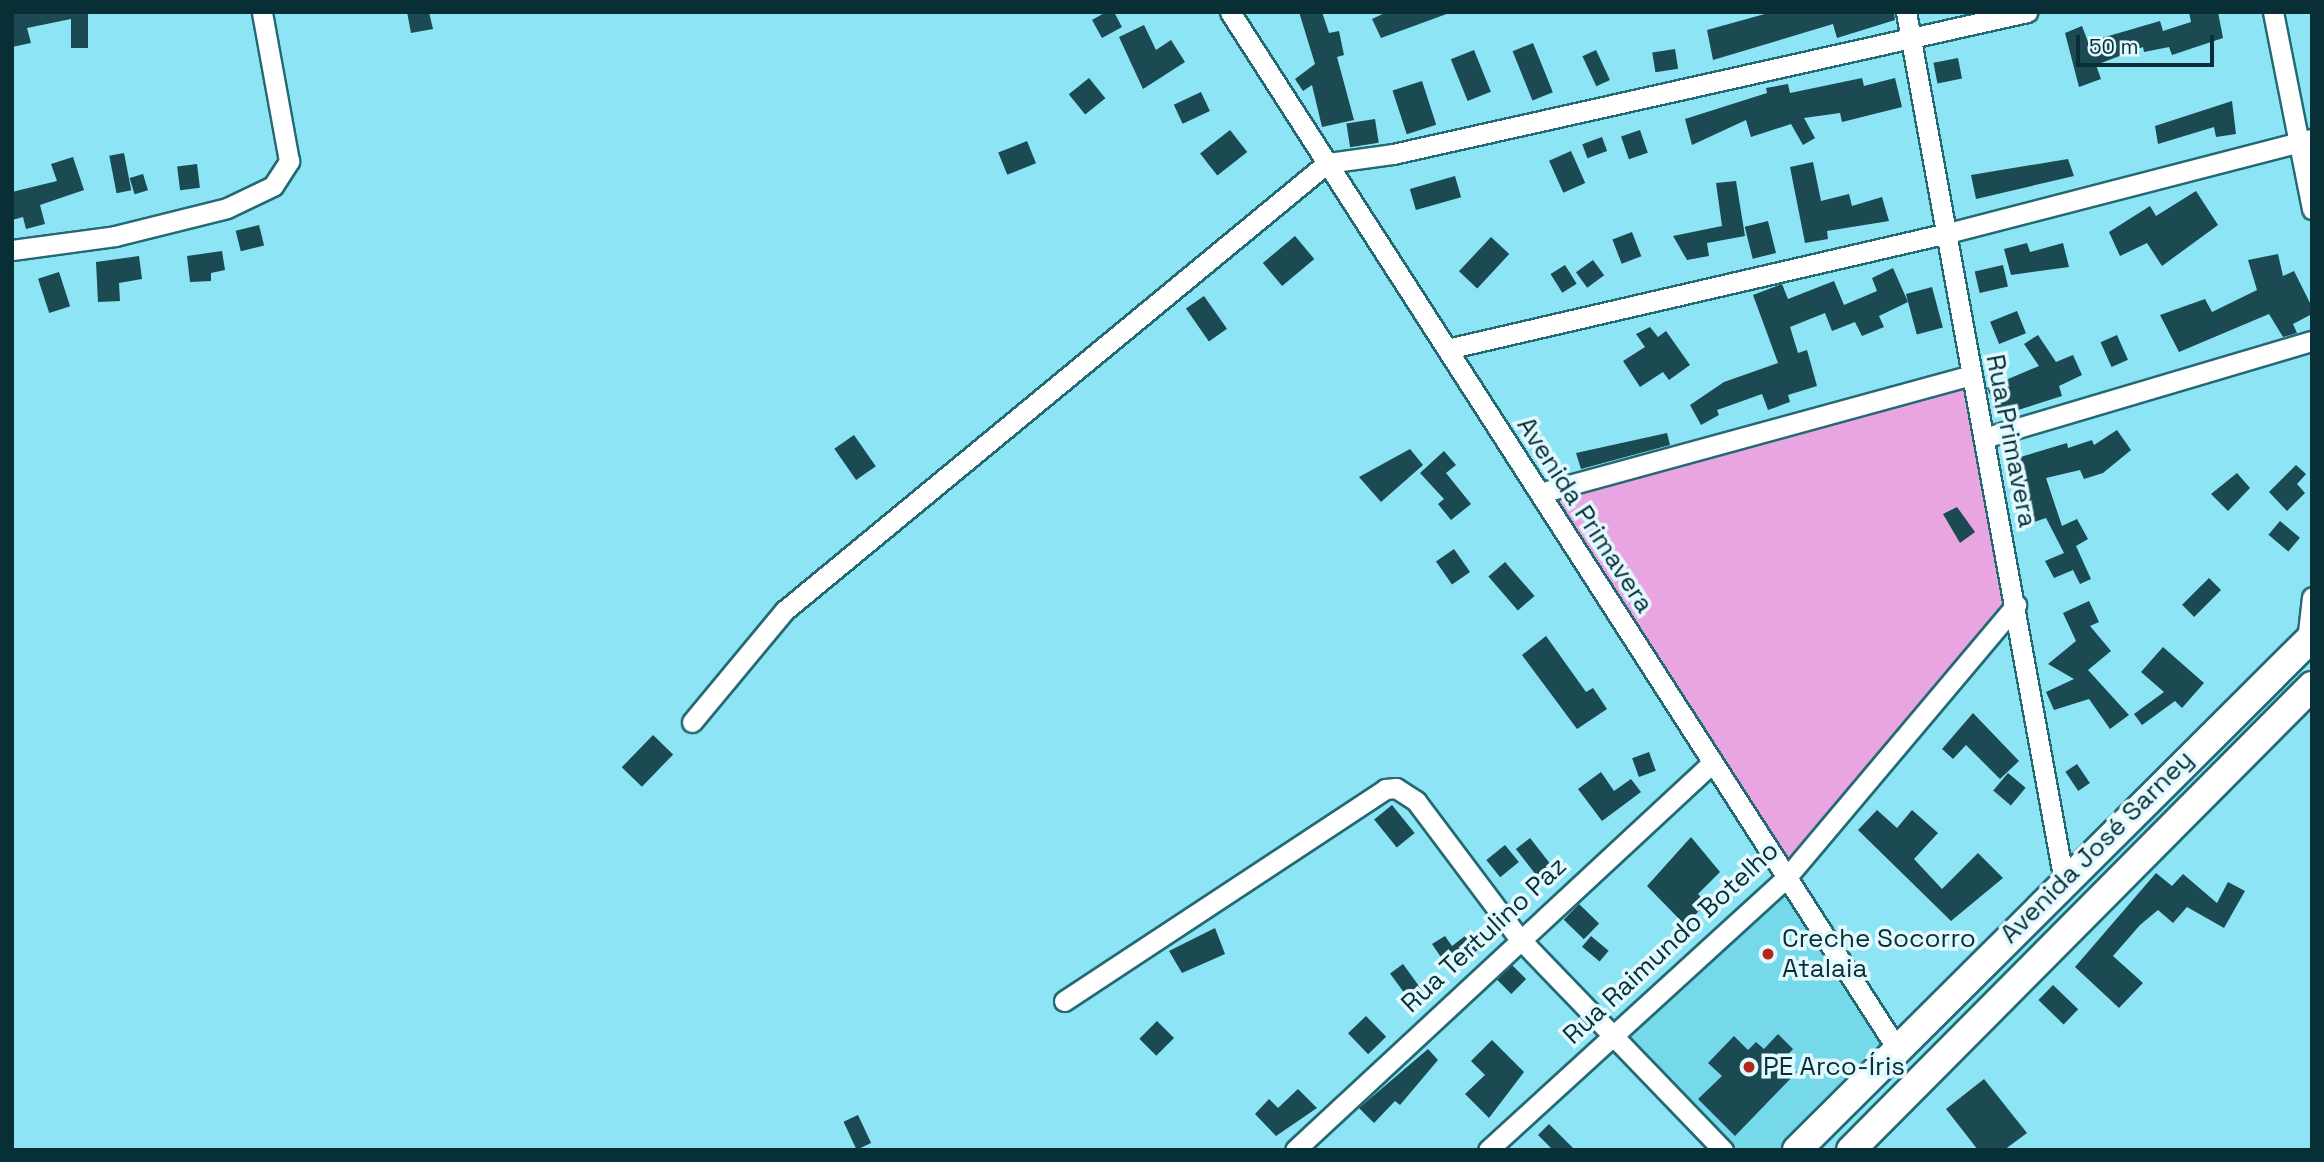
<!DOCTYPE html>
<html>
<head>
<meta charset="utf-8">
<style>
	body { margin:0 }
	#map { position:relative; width:2324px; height:1162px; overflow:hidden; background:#8de4f4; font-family:"Space Grotesk",sans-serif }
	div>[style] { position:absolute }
	.built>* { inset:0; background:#75d9ea }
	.green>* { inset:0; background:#e9a5e2 }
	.building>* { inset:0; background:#1b4a52; transform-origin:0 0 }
	.roads { filter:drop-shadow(2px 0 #246974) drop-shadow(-2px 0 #246974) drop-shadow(0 2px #246974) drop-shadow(0 -2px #246974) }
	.street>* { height:19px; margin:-9.5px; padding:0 9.5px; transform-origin:9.5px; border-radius:9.5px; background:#fff }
	.secondary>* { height:28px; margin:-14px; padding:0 14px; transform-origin:14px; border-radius:14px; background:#fff }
	.dots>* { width:19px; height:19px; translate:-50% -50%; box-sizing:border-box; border:4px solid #e2faff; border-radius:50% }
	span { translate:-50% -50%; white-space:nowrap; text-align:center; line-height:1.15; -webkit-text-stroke:7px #e2faff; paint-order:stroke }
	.street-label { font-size:26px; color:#082f36 }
	.poi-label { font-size:26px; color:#082f36 }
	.left { translate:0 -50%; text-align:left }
	.frame { position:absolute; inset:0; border:14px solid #082f36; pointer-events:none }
	.scale { position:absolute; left:2076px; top:35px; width:138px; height:32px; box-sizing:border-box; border:4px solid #082f36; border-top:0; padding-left:9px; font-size:21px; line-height:24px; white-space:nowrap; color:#082f36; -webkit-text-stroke:5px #e2faff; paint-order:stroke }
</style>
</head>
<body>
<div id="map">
	<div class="built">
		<i style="clip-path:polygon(1787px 877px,1896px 1047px,1798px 1150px,1723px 1150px,1612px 1032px)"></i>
	</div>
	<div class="green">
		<i style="clip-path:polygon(1971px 375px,2013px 589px,1787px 877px,1540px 493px)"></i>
	</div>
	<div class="building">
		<i style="clip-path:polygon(12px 12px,71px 12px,71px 19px,27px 28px,31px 43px,12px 47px)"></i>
		<i style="left:71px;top:12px;width:17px;height:36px"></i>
		<i style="clip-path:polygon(407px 12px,429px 12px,433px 29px,411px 33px)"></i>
		<i style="clip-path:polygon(1106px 12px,1114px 12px,1122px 27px,1102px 38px,1092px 20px)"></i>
		<i style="clip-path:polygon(1299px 12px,1322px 12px,1329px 33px,1339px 31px,1344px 55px,1337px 57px,1354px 120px,1322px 127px,1312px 85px,1303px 91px,1295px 79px,1315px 64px)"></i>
		<i style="clip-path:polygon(1387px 12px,1452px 12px,1381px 38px,1372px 19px)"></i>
		<i style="clip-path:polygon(1772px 12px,1894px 12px,1895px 20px,1837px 38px,1833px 24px,1713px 60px,1707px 30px)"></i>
		<i style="clip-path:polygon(2189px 12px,2218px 12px,2223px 38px,2172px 55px,2169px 47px,2144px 52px,2143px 47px,2096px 65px,2101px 79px,2079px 87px,2065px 33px,2082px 26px,2088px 42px,2160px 21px,2163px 31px,2191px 22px)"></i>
		<i style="clip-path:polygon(1144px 25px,1156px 50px,1171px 40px,1185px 62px,1143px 89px,1119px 37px)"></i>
		<i style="left:1533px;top:43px;width:53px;height:22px;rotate:68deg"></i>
		<i style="left:1675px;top:49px;width:20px;height:23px;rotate:81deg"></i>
		<i style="left:1474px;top:50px;width:45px;height:25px;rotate:68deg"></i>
		<i style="left:1596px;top:50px;width:33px;height:15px;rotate:65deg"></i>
		<i style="left:1958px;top:58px;width:21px;height:25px;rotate:79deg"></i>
		<i style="left:1089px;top:78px;width:26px;height:26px;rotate:51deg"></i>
		<i style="clip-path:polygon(1862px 78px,1864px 86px,1895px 78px,1902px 107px,1842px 122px,1840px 113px,1804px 118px,1815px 138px,1803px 145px,1791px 124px,1751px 137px,1746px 120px,1692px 145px,1685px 119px,1767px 93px,1766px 88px,1788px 84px,1790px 93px)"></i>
		<i style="left:1422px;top:81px;width:46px;height:31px;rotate:72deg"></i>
		<i style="left:1201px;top:92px;width:21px;height:30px;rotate:65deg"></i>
		<i style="clip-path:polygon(2232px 101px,2236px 134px,2216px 137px,2214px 127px,2158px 144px,2155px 126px)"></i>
		<i style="left:1375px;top:119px;width:24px;height:29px;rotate:81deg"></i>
		<i style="left:1230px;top:130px;width:28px;height:38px;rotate:52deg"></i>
		<i style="left:1640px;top:130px;width:24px;height:20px;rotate:71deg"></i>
		<i style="left:1602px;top:137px;width:15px;height:21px;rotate:70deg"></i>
		<i style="left:1027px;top:141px;width:24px;height:31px;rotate:68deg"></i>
		<i style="left:1571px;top:151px;width:35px;height:24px;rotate:66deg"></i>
		<i style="left:124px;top:153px;width:38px;height:15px;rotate:79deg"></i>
		<i style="clip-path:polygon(73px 157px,84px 190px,40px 205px,45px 224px,26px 229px,23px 217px,12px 220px,12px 192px,57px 181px,51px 164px)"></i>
		<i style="clip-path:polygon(2068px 159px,2074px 176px,1976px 199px,1971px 175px)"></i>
		<i style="clip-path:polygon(1813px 162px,1821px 201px,1849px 194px,1852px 206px,1882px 197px,1889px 221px,1827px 231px,1828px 239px,1805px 243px,1790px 167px)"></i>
		<i style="left:197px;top:164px;width:24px;height:20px;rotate:83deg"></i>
		<i style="left:143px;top:174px;width:17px;height:14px;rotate:73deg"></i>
		<i style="left:1455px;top:176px;width:22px;height:47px;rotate:74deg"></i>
		<i style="clip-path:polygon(1736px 181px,1745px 236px,1707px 243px,1709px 256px,1687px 260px,1673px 236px,1722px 226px,1716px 183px)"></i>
		<i style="clip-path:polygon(2196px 191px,2218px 225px,2162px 266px,2147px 243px,2120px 256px,2109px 232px,2150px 206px,2156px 216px)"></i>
		<i style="left:1768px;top:221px;width:33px;height:24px;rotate:76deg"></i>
		<i style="left:259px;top:225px;width:21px;height:24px;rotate:76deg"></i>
		<i style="left:1632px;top:232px;width:26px;height:21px;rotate:69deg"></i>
		<i style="left:1295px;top:236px;width:30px;height:42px;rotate:50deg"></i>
		<i style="left:1491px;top:237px;width:25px;height:47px;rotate:43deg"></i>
		<i style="clip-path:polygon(2027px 243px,2030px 252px,2063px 243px,2069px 267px,2011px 275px,2004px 249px)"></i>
		<i style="clip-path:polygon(222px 251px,225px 270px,211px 273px,211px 281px,190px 282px,187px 256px)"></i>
		<i style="clip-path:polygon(2278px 254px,2283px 276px,2294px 271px,2312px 307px,2312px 314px,2293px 324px,2297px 333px,2283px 337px,2269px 314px,2179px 352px,2160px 315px,2205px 299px,2212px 312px,2257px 290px,2248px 260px)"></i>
		<i style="clip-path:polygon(139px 256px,142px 279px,119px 283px,120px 301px,98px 302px,96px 262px)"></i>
		<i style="left:1593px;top:260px;width:19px;height:21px;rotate:54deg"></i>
		<i style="left:1565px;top:265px;width:22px;height:17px;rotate:58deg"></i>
		<i style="left:2003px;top:265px;width:22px;height:29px;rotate:77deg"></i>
		<i style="clip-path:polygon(1893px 268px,1908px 302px,1879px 316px,1884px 327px,1862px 336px,1855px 322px,1832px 331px,1825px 313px,1790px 327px,1798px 353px,1807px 350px,1817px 386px,1788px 395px,1790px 402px,1768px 410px,1762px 394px,1717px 410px,1719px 415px,1701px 425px,1690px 405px,1724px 382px,1778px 363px,1753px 295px,1782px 284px,1788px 299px,1834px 281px,1844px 305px,1877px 291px,1872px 278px)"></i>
		<i style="left:59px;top:272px;width:36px;height:22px;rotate:72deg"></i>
		<i style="left:1932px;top:287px;width:42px;height:27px;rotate:75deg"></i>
		<i style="left:1204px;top:296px;width:40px;height:22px;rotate:55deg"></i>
		<i style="left:2017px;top:311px;width:24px;height:29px;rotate:68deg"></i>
		<i style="clip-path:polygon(1650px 327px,1658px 337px,1666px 331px,1690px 365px,1669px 380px,1663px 372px,1640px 387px,1623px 361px,1645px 347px,1636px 334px)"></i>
		<i style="clip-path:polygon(2038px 335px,2056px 362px,2073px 355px,2082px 375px,2059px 386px,2062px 396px,1999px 416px,1987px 388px,2039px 366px,2024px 344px)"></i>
		<i style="left:2117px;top:335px;width:27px;height:18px;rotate:66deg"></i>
		<i style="clip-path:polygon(2117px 430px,2131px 450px,2103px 473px,2084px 479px,2080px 470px,2046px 478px,2062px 526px,2077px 519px,2088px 539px,2076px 546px,2091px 579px,2080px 584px,2073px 570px,2054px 578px,2045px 561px,2064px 553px,2046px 518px,2028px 524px,2017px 458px,2067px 443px,2068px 448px,2092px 440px,2094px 445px)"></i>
		<i style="clip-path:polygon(1667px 433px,1670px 445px,1581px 469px,1576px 453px)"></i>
		<i style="left:854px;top:435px;width:38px;height:24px;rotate:55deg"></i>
		<i style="clip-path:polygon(1410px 449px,1423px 465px,1381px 502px,1359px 477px)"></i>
		<i style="clip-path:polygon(1444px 451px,1456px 465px,1446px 473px,1471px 504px,1451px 520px,1438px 504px,1444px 499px,1420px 473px)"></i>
		<i style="clip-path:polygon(2296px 465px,2306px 474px,2297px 484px,2305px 493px,2287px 511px,2269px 492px)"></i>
		<i style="clip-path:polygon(2237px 473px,2250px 488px,2228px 511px,2211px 494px)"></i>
		<i style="clip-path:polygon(1957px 507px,1975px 532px,1960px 543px,1943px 514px)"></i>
		<i style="left:2280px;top:521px;width:26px;height:18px;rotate:40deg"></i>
		<i style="left:1454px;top:549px;width:28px;height:22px;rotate:55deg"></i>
		<i style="left:1505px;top:562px;width:45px;height:22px;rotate:49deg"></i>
		<i style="left:2209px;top:578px;width:17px;height:38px;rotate:45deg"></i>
		<i style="clip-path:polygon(2089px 601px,2099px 622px,2090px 626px,2111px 651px,2088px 670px,2129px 715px,2110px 729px,2089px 699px,2054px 710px,2046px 692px,2074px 679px,2048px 664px,2076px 641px,2063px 613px)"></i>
		<i style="clip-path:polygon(1546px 636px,1586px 692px,1593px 688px,1607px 709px,1577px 729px,1522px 655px)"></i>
		<i style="clip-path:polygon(2163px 647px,2204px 683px,2182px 708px,2175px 701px,2142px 725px,2134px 714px,2164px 692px,2141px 672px)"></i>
		<i style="clip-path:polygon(1973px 713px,2019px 761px,2000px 779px,1966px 745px,1953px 759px,1942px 749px)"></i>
		<i style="left:653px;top:735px;width:28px;height:45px;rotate:44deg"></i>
		<i style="left:1649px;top:752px;width:20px;height:18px;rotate:70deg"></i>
		<i style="left:2077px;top:764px;width:23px;height:14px;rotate:56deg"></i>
		<i style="clip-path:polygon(1601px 772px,1614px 791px,1631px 779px,1641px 792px,1602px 821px,1578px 789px)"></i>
		<i style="left:2008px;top:773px;width:23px;height:23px;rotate:40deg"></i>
		<i style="left:1392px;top:805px;width:36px;height:23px;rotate:51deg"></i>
		<i style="clip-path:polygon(1877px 810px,1897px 828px,1912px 810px,1938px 833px,1914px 859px,1942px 889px,1978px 853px,2003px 878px,1951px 921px,1858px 830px)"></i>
		<i style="clip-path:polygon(1691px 837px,1720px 872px,1698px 894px,1707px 903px,1685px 925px,1647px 886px)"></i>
		<i style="left:1530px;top:838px;width:34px;height:18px;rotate:52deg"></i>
		<i style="left:1505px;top:845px;width:22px;height:24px;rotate:51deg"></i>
		<i style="clip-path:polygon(2156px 873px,2172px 886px,2183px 874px,2217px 903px,2228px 882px,2245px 891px,2224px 928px,2187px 907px,2173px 923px,2158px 910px,2140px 925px,2113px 956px,2143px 983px,2119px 1008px,2075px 967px)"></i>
		<i style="left:1579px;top:904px;width:28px;height:22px;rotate:44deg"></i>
		<i style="clip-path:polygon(1215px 928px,1225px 954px,1182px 973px,1169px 951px)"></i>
		<i style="clip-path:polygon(1469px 933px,1481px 948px,1449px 969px,1432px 944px,1445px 936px,1452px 946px)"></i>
		<i style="left:1591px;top:936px;width:23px;height:14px;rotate:40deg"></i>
		<i style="left:1403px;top:964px;width:41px;height:16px;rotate:54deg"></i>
		<i style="left:1512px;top:965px;width:20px;height:21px;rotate:45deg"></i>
		<i style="left:2053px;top:985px;width:35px;height:21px;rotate:44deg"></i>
		<i style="left:1366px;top:1016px;width:29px;height:25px;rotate:46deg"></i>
		<i style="left:1157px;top:1021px;width:24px;height:25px;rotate:45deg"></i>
		<i style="clip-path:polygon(1778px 1034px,1793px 1049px,1784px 1059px,1797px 1072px,1735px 1136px,1698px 1099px,1722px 1076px,1708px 1063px,1734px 1036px,1748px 1050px,1756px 1042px,1764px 1049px)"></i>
		<i style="clip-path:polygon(1492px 1040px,1524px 1072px,1489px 1118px,1465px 1094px,1485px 1075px,1471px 1061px)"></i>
		<i style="clip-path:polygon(1428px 1049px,1438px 1060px,1400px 1105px,1395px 1101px,1374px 1123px,1359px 1108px)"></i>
		<i style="clip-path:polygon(1984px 1079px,2027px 1133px,2004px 1150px,1978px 1150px,1946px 1109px)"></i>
		<i style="clip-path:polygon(1298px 1089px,1317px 1108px,1276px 1136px,1255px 1114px,1269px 1099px,1278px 1108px)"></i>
		<i style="left:858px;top:1115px;width:31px;height:16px;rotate:65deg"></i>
		<i style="clip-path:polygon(1549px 1124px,1575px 1150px,1553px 1150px,1538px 1135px)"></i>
	</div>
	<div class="roads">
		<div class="street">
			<i style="left:1230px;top:12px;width:1231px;rotate:57.24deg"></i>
			<i style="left:1906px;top:12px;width:883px;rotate:79.7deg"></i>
			<i style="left:2273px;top:12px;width:201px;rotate:78.8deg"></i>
			<i style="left:12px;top:250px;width:104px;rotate:-7.7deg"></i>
			<i style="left:115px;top:236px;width:115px;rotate:-14deg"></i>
			<i style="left:227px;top:208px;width:51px;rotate:-25.6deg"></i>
			<i style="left:273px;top:186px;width:30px;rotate:-57deg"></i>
			<i style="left:289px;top:161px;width:151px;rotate:-100.3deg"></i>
			<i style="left:1447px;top:349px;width:514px;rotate:-13.04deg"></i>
			<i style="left:1948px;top:233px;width:376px;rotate:-14.5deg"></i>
			<i style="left:1984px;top:438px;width:342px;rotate:-16.5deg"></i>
			<i style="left:1540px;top:493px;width:447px;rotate:-15.3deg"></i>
			<i style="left:2307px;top:641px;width:44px;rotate:-83.5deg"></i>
			<i style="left:692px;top:722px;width:144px;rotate:-50.3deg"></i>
			<i style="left:784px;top:611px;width:704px;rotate:-39.52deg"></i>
			<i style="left:1327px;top:163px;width:67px;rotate:-7.8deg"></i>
			<i style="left:1393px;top:154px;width:650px;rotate:-12.62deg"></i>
			<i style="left:1064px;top:1001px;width:385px;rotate:-33.4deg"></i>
			<i style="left:1385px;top:789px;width:11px;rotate:-5deg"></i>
			<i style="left:1396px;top:788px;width:24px;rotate:33deg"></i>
			<i style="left:1416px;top:801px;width:170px;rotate:53.1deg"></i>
			<i style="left:1518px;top:937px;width:296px;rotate:46.1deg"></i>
			<i style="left:1295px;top:1150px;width:570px;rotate:-42.87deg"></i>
			<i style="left:1488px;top:1150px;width:405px;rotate:-42.4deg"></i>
			<i style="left:1787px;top:877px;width:356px;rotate:-49.9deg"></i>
		</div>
		<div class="secondary">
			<i style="left:1797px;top:1150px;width:727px;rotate:-44.89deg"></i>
			<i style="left:1851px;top:1150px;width:654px;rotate:-45.19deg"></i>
		</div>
	</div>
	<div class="dots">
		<i style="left:1768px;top:954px;background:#b42617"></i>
		<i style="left:1749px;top:1067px;background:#b42617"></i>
	</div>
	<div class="street-label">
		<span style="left:2011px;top:441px;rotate:79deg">Rua Primavera</span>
		<span style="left:1585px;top:515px;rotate:57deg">Avenida Primavera</span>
		<span style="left:2097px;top:847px;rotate:-45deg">Avenida José Sarney</span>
		<span style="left:1484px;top:935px;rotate:-43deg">Rua Tertulino Paz</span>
		<span style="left:1671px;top:943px;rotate:-43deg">Rua Raimundo Botelho</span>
	</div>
	<div class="poi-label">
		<span class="left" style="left:1782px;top:954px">Creche Socorro<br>Atalaia</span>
		<span class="left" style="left:1763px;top:1067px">PE Arco-Íris</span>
	</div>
	<div class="frame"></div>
	<div class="scale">50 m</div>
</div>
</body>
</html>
